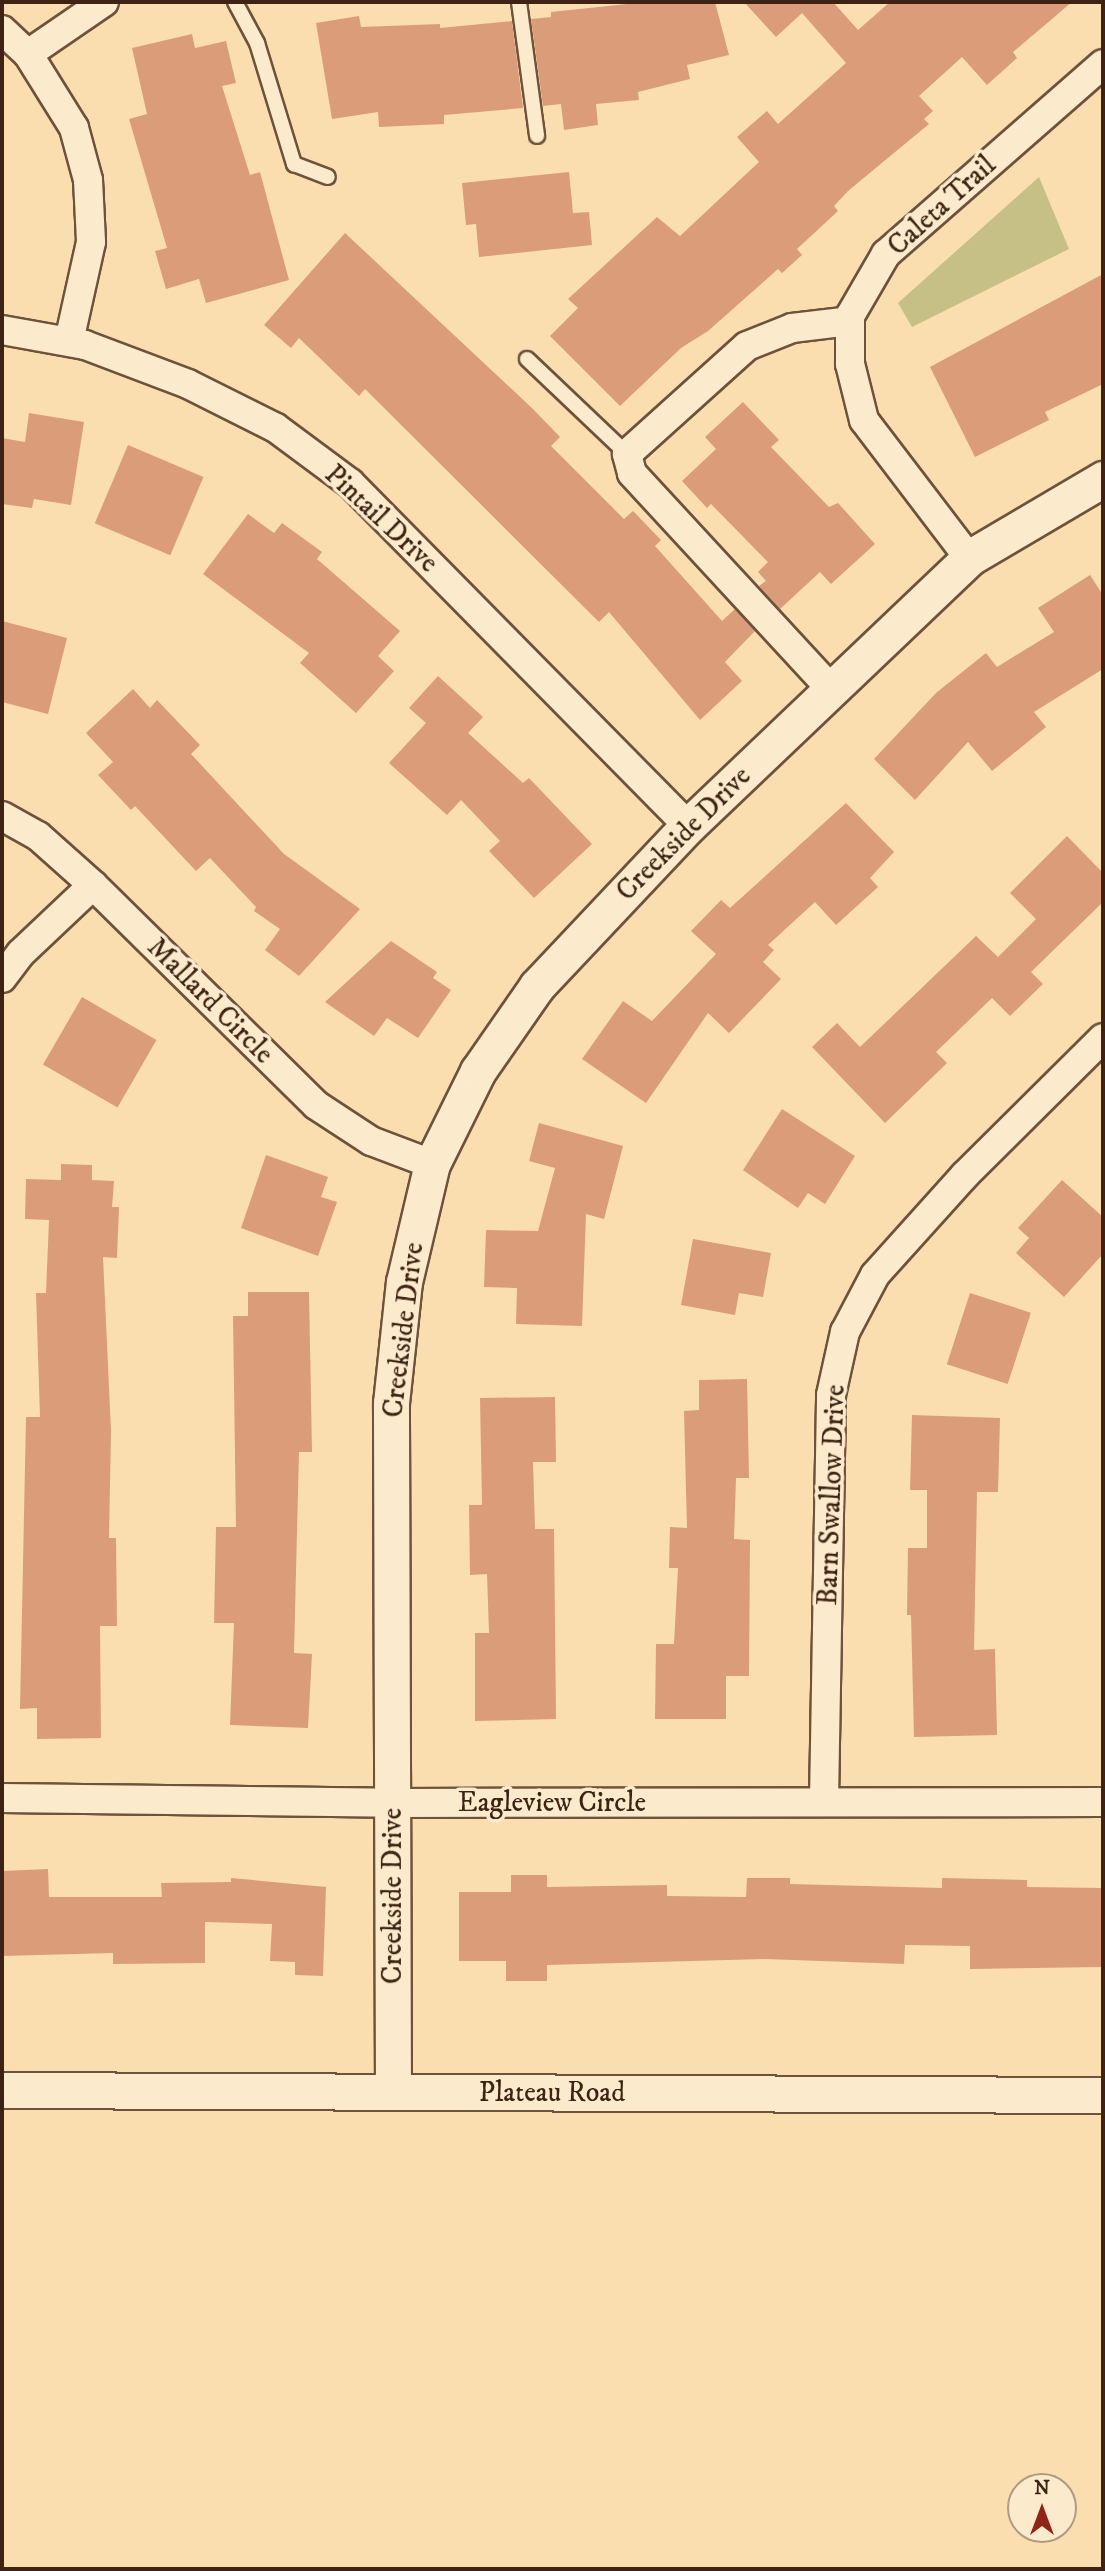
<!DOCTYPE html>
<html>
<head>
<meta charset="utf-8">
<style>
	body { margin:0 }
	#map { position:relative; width:1105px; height:2571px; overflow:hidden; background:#fbdeb0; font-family:"IM FELL DW Pica",serif }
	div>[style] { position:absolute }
	.green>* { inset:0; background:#c6bf86 }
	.building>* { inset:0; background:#db9c7a; transform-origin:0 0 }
	.roads { filter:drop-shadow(2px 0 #6d523c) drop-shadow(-2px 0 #6d523c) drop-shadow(0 2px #6d523c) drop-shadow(0 -2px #6d523c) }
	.service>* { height:14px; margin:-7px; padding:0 7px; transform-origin:7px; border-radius:7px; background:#fceacc }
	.minor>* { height:28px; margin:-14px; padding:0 14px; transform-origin:14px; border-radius:14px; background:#fceacc }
	.tertiary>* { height:35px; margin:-17.5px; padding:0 17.5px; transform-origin:17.5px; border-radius:17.5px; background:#fceacc }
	span { translate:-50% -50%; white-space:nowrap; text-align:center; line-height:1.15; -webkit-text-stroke:7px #fceacc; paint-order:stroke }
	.street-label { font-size:28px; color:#3e2315 }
	.frame { position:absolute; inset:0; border:4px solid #3e2315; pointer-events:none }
	.north { position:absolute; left:1007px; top:2473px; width:70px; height:70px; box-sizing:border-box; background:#fceacc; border:2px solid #b09a83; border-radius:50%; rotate:0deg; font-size:19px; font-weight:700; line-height:28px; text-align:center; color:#3e2315 }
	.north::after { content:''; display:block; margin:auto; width:24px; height:32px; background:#8f2418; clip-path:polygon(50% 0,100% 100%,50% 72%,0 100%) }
</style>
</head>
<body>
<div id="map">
	<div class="green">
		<i style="clip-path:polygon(1039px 177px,1069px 249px,912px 327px,898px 303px)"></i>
	</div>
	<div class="building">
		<i style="clip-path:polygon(646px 2px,715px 2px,729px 55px,687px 65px,690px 79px,638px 92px,639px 100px,596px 104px,598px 125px,564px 130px,561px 104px,543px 106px,531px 19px,551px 17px,551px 12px)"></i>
		<i style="clip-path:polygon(744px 2px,833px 2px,858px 30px,890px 2px,1072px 2px,1013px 52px,1017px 58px,987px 85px,962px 57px,919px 96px,933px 111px,924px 119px,929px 124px,848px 191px,834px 206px,838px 211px,797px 249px,802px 255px,782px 273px,778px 269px,708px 331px,681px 348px,620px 406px,550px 336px,578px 308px,568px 299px,657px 217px,680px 236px,759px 162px,737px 137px,767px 111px,778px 124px,846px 63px,802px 13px,776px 37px)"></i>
		<i style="clip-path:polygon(359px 16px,361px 27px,440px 24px,440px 28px,512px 21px,523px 108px,444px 115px,444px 124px,379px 127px,378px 112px,332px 119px,316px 23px)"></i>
		<i style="clip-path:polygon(192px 34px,195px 48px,226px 41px,236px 83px,222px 86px,250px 175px,260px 172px,289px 280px,206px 303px,199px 279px,166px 289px,155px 251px,167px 248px,129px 119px,147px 114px,132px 48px)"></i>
		<i style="clip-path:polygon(569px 172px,573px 213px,589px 212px,592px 245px,479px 257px,476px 224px,466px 225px,462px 183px)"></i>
		<i style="clip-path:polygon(345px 233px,533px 409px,560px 437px,551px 446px,624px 519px,633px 511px,661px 540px,655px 546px,722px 621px,735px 609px,755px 631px,725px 662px,742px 681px,700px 720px,609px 612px,599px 622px,365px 389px,359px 396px,299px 338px,291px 348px,264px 325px)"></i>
		<i style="clip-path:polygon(1103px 274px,1103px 384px,1045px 412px,1049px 420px,975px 457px,930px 367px)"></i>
		<i style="clip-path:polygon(743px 402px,779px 440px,771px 447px,829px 507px,838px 503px,875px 544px,831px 584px,820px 572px,780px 609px,759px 586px,766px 581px,758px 572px,768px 562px,711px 504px,707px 508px,682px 481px,716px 449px,705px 437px)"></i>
		<i style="clip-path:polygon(29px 413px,84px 422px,71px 505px,34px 499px,32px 508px,2px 504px,2px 438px,25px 442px)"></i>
		<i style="left:128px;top:445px;width:82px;height:85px;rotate:23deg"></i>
		<i style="clip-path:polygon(248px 514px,274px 533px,282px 523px,322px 552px,317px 559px,400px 631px,378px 656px,394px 671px,356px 713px,300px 663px,309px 653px,203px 574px)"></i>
		<i style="clip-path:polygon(1090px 575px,1103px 595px,1103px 669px,1034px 712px,1046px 727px,992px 771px,968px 742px,915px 800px,874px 759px,936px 693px,986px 653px,997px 667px,1054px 632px,1038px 608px)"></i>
		<i style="clip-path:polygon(2px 621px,67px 638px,48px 714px,2px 702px)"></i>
		<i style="clip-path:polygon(438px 676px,483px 717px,468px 733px,523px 783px,529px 778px,592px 844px,534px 898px,489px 851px,500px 841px,461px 800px,447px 815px,389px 763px,426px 723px,409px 708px)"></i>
		<i style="clip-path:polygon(133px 689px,150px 708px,157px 700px,200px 745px,191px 754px,284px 854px,360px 909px,299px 976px,265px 950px,280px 929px,254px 911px,256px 907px,210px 858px,196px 871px,135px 806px,131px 810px,98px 775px,113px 762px,86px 733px)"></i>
		<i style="clip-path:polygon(846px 803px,894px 852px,870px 878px,878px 887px,836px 925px,815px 902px,768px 945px,774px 950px,763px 962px,781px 979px,729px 1033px,708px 1013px,646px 1103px,582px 1059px,623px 1001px,652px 1021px,716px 954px,691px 931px,721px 900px,730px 908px)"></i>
		<i style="clip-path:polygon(1067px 836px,1103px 873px,1103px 902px,1031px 972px,1043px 984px,1010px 1016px,992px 998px,936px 1052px,947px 1063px,885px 1123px,812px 1047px,837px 1023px,860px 1047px,976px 936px,998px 957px,1036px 919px,1010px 893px)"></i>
		<i style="clip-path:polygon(391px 941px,437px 972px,433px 978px,451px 990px,418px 1038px,387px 1018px,374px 1036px,325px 1002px)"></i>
		<i style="left:82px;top:997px;width:86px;height:78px;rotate:30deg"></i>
		<i style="clip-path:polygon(782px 1109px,855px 1156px,825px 1204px,808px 1193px,798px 1208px,743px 1170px)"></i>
		<i style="clip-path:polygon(539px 1123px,623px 1146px,604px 1219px,586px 1214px,582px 1326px,516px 1324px,517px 1288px,484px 1287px,486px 1230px,538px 1231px,555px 1168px,529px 1161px)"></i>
		<i style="clip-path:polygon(266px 1155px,328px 1177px,321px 1197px,337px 1202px,318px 1256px,241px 1228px)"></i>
		<i style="clip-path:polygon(61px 1164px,92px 1165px,92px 1180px,114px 1181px,112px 1207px,119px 1207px,117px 1258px,103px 1257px,111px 1431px,109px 1538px,116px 1538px,117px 1626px,100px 1626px,101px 1738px,37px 1739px,37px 1708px,20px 1709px,26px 1417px,40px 1417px,36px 1293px,46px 1293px,49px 1220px,25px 1219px,26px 1179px,61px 1180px)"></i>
		<i style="clip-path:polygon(1062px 1180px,1103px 1217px,1103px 1254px,1064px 1297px,1016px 1253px,1029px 1238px,1018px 1228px)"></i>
		<i style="clip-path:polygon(693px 1239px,771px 1253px,763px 1297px,739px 1293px,735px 1315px,681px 1305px)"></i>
		<i style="clip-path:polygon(248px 1292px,309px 1292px,312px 1452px,299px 1452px,294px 1653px,312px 1654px,308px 1728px,230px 1725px,234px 1623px,214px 1623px,216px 1527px,236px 1527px,233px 1316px,248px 1316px)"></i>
		<i style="left:970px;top:1293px;width:64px;height:75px;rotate:18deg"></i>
		<i style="clip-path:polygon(747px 1379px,749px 1478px,736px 1478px,734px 1539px,750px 1540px,749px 1676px,726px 1676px,726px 1719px,655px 1719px,656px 1644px,674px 1644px,678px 1568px,669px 1568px,670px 1527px,687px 1528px,684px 1411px,699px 1410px,699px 1380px)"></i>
		<i style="clip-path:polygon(555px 1397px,556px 1462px,533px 1462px,535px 1529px,554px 1529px,556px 1719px,475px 1721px,475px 1633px,489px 1633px,487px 1574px,470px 1575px,469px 1505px,482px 1505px,480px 1398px)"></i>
		<i style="clip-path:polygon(912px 1415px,1000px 1418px,998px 1492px,977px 1492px,974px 1650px,995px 1649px,997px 1735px,914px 1737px,911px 1615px,907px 1615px,908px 1548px,927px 1548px,927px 1490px,910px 1490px)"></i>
		<i style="clip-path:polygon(48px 1869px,49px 1897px,162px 1897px,161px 1883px,231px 1882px,231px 1878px,326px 1887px,323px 1976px,295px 1975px,295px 1962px,270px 1961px,272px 1924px,205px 1922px,205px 1963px,113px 1964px,113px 1953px,2px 1956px,2px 1871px)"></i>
		<i style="clip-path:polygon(511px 1875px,547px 1875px,547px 1887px,667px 1885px,667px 1896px,746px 1897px,747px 1878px,790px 1878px,790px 1884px,942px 1888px,942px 1878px,1027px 1880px,1027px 1887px,1103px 1888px,1103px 1967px,970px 1969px,970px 1946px,905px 1945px,904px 1964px,765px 1959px,547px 1965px,547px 1981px,506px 1981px,506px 1961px,459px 1961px,459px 1892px,511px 1892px)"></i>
	</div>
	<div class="roads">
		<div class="service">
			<i style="left:235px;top:2px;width:47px;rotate:61.8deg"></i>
			<i style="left:257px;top:43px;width:127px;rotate:73deg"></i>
			<i style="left:294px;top:164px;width:36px;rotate:21deg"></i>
			<i style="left:519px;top:2px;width:135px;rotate:82.3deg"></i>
			<i style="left:527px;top:359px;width:138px;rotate:43.5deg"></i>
		</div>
		<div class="minor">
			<i style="left:2px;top:30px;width:35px;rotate:43deg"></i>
			<i style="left:28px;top:54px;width:87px;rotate:58.1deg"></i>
			<i style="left:74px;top:128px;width:54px;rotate:74.9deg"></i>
			<i style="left:88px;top:180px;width:62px;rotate:87.2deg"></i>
			<i style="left:91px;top:242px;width:101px;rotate:102.5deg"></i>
			<i style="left:28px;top:54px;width:92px;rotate:-34.4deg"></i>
			<i style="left:2px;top:330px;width:84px;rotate:10.2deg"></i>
			<i style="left:85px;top:345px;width:110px;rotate:20.7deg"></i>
			<i style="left:188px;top:384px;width:98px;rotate:26.6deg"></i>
			<i style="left:276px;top:428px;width:92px;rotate:36.6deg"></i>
			<i style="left:350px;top:483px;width:482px;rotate:45.4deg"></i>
			<i style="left:969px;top:558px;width:173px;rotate:-127.3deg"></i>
			<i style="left:864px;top:420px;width:58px;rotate:-104deg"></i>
			<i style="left:850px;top:364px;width:48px;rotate:-90deg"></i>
			<i style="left:850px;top:316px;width:72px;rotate:-59.9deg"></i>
			<i style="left:886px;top:254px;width:288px;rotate:-41.2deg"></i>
			<i style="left:832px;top:690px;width:295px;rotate:-132.7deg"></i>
			<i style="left:632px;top:473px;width:20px;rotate:-105deg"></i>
			<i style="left:627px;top:454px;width:161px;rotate:-42deg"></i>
			<i style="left:747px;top:346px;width:48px;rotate:-21.8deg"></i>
			<i style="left:792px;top:328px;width:58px;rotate:-6.9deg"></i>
			<i style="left:2px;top:816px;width:41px;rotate:29.1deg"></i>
			<i style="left:38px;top:836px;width:74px;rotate:41.7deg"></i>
			<i style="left:93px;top:885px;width:313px;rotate:44.6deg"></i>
			<i style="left:316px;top:1105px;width:66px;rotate:33.2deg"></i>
			<i style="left:371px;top:1141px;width:65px;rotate:20.7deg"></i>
			<i style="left:2px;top:978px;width:31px;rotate:-53deg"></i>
			<i style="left:21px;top:953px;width:99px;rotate:-43.4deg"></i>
			<i style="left:2px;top:1798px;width:391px;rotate:0.7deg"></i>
			<i style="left:393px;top:1803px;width:710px;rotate:-0.08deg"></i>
			<i style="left:824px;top:1801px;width:406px;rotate:-89deg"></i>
			<i style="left:831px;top:1395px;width:65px;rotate:-77.5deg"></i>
			<i style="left:845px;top:1332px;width:64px;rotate:-62.2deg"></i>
			<i style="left:875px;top:1275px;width:135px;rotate:-48deg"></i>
			<i style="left:965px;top:1175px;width:194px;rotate:-44.8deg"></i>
		</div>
		<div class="tertiary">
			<i style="left:2px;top:2090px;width:1101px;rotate:0.26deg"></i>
			<i style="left:393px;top:2092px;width:689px;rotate:-90.17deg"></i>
			<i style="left:391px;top:1403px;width:122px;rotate:-83.9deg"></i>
			<i style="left:404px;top:1282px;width:121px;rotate:-76.7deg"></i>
			<i style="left:432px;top:1164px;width:104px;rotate:-63.7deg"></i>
			<i style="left:478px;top:1071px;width:103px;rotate:-55.2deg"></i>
			<i style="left:537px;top:986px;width:220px;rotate:-46.7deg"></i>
			<i style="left:688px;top:826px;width:388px;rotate:-43.6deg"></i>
			<i style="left:969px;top:558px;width:156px;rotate:-30.5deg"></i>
		</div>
	</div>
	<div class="street-label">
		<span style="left:942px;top:206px;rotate:-42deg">Caleta Trail</span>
		<span style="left:381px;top:519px;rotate:43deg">Pintail Drive</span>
		<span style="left:684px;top:834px;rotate:-45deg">Creekside Drive</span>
		<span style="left:210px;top:1001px;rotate:45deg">Mallard Circle</span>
		<span style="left:404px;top:1330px;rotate:-83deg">Creekside Drive</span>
		<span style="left:832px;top:1495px;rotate:-88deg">Barn Swallow Drive</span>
		<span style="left:552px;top:1803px">Eagleview Circle</span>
		<span style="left:393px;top:1896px;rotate:-90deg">Creekside Drive</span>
		<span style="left:552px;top:2093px">Plateau Road</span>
	</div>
	<div class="frame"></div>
	<div class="north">N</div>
</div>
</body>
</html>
